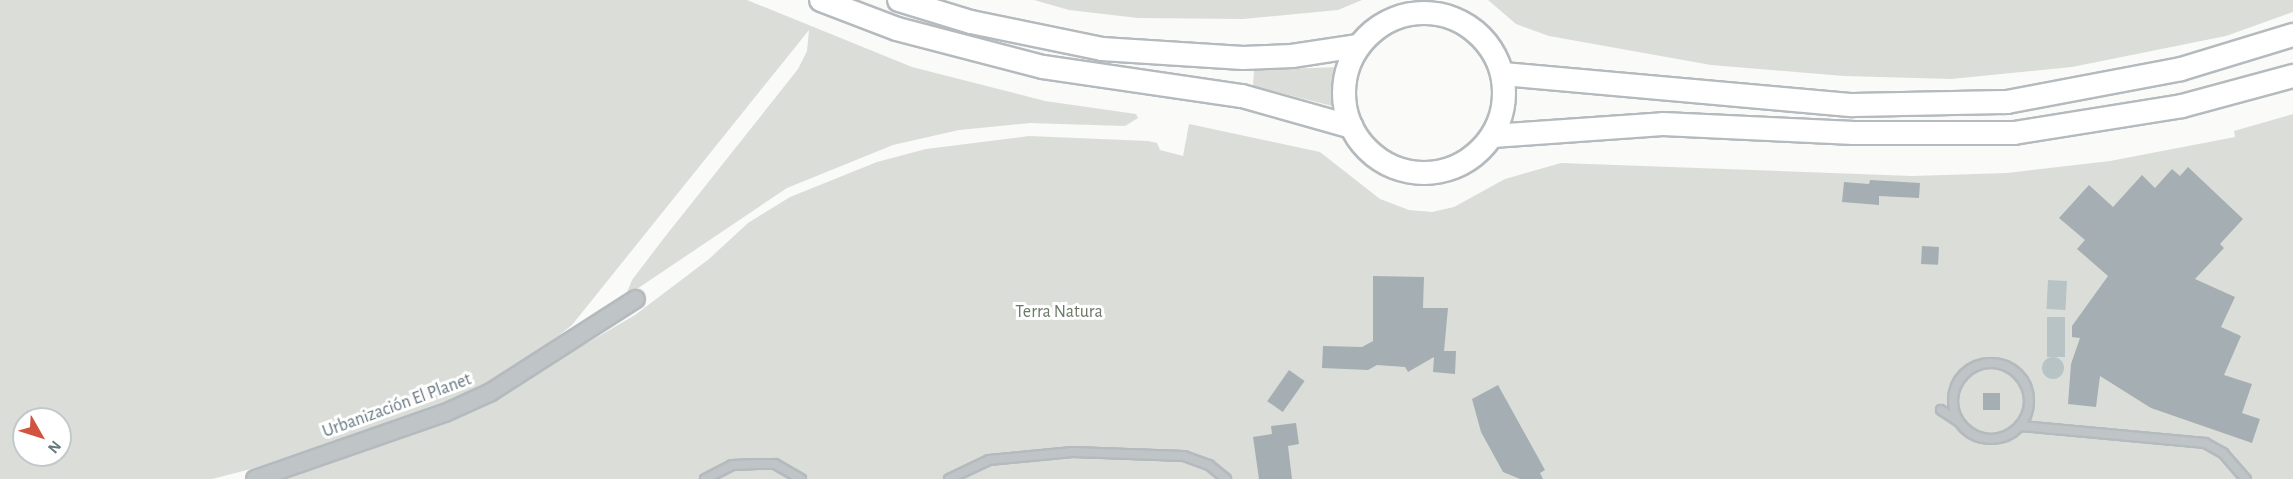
<!DOCTYPE html>
<html>
<head>
<meta charset="utf-8">
<style>
	body { margin:0 }
	#map { position:relative; width:2293px; height:479px; overflow:hidden; background:#fafaf8; font-family:"Alegreya Sans",sans-serif }
	div>[style] { position:absolute }
	.green>* { inset:0; background:#dbded8 }
	.water>* { inset:0; background:#b8c3c6; transform-origin:0 0 }
	.round { border-radius:50% }
	.building>* { inset:0; background:#a5aeb2; transform-origin:0 0 }
	.roads { filter:drop-shadow(2px 0 #b4babe) drop-shadow(-2px 0 #b4babe) drop-shadow(0 2px #b4babe) drop-shadow(0 -2px #b4babe) }
	.service>* { height:8px; margin:-4px; padding:0 4px; transform-origin:4px; border-radius:4px; background:#bfc4c7 }
	.service>.ring { margin:-4px; padding:0; box-sizing:content-box; background:none; border:8px solid #bfc4c7; border-radius:50% }
	.minor>* { height:16px; margin:-8px; padding:0 8px; transform-origin:8px; border-radius:8px; background:#bfc4c7 }
	.secondary>* { height:22px; margin:-11px; padding:0 11px; transform-origin:11px; border-radius:11px; background:#fff }
	.secondary>.ring { margin:-11px; padding:0; box-sizing:content-box; background:none; border:22px solid #fff; border-radius:50% }
	span { translate:-50% -50%; white-space:nowrap; text-align:center; line-height:1.15; -webkit-text-stroke:6px #fff; paint-order:stroke }
	.park-label { font-size:18px; color:#6b7966 }
	.street-label { font-size:18px; color:#677880 }
	.north { position:absolute; left:12px; top:407px; width:60px; height:60px; box-sizing:border-box; background:#fff; border:2px solid #c2c9cc; border-radius:50%; rotate:129deg; font-size:16px; font-weight:700; line-height:24px; text-align:center; color:#677880 }
	.north::after { content:''; display:block; margin:auto; width:21px; height:27px; background:#d15340; clip-path:polygon(50% 0,100% 100%,50% 72%,0 100%) }
</style>
</head>
<body>
<div id="map">
	<div class="green">
		<i style="clip-path:polygon(evenodd,0 0,747px 0,912px 67px,1045px 101px,1136px 114px,1138px 118px,1125px 126px,1030px 123px,959px 130px,893px 145px,787px 188px,625px 297px,632px 280px,664px 238px,798px 69px,807px 51px,809px 30px,572px 325px,523px 364px,469px 395px,255px 468px,212px 479px,0 479px,0 0,24px 419px,60px 419px,60px 455px,24px 455px,24px 419px)"></i>
		<i style="clip-path:polygon(1034px 0,1362px 0,1338px 10px,1243px 19px,1138px 18px,1069px 10px)"></i>
		<i style="clip-path:polygon(1488px 0,2293px 0,2293px 12px,2226px 36px,2072px 67px,1951px 79px,1844px 76px,1711px 65px,1549px 36px,1516px 24px)"></i>
		<i style="clip-path:polygon(1338px 67px,1334px 95px,1336px 107px,1253px 86px,1254px 70px)"></i>
		<i style="clip-path:polygon(2293px 114px,2293px 479px,285px 479px,441px 422px,509px 389px,635px 315px,709px 259px,748px 223px,790px 197px,877px 162px,926px 149px,1029px 136px,1148px 141px,1157px 143px,1160px 150px,1183px 156px,1189px 124px,1320px 152px,1380px 199px,1409px 210px,1432px 212px,1454px 207px,1505px 179px,1561px 163px,1912px 176px,2007px 173px,2110px 161px,2235px 137px,2234px 131px)"></i>
	</div>
	<div class="water">
		<i style="left:2048px;top:280px;width:19px;height:29px;rotate:3deg"></i>
		<i style="left:2047px;top:317px;width:18px;height:40px"></i>
		<i class="round" style="left:2042px;top:357px;width:22px;height:22px"></i>
	</div>
	<div class="building">
		<i style="clip-path:polygon(2188px 167px,2243px 219px,2220px 244px,2224px 248px,2195px 279px,2235px 297px,2221px 327px,2241px 336px,2224px 375px,2252px 384px,2242px 413px,2260px 419px,2252px 443px,2151px 408px,2100px 376px,2096px 407px,2068px 404px,2071px 364px,2080px 338px,2072px 337px,2072px 326px,2108px 276px,2077px 249px,2085px 240px,2059px 218px,2089px 185px,2113px 207px,2142px 175px,2155px 188px,2172px 169px,2180px 176px)"></i>
		<i style="clip-path:polygon(1870px 180px,1920px 183px,1919px 198px,1879px 196px,1879px 205px,1842px 202px,1844px 182px,1869px 184px)"></i>
		<i style="left:1922px;top:246px;width:17px;height:18px;rotate:3deg"></i>
		<i style="clip-path:polygon(1373px 276px,1424px 277px,1423px 308px,1448px 308px,1444px 351px,1456px 351px,1455px 374px,1433px 372px,1434px 357px,1408px 372px,1405px 367px,1377px 365px,1368px 370px,1322px 368px,1323px 346px,1362px 347px,1373px 341px)"></i>
		<i style="left:1289px;top:370px;width:19px;height:38px;rotate:35deg"></i>
		<i style="clip-path:polygon(1498px 385px,1545px 470px,1540px 473px,1543px 479px,1520px 479px,1503px 472px,1481px 432px,1472px 399px)"></i>
		<i style="left:1983px;top:393px;width:17px;height:17px"></i>
		<i style="clip-path:polygon(1296px 423px,1299px 444px,1288px 446px,1292px 479px,1259px 479px,1253px 437px,1272px 434px,1271px 426px)"></i>
	</div>
	<div class="roads">
		<div class="service">
			<i class="ring" style="left:1953px;top:363px;width:68px;height:68px"></i>
			<i style="left:1941px;top:410px;width:20px;rotate:33deg"></i>
			<i style="left:2021px;top:426px;width:185px;rotate:5.3deg"></i>
			<i style="left:2205px;top:443px;width:21px;rotate:29deg"></i>
			<i style="left:2223px;top:453px;width:35px;rotate:49deg"></i>
			<i style="left:705px;top:479px;width:30px;rotate:-27deg"></i>
			<i style="left:732px;top:465px;width:26px;rotate:-2deg"></i>
			<i style="left:758px;top:464px;width:17px"></i>
			<i style="left:775px;top:464px;width:30px;rotate:30deg"></i>
			<i style="left:949px;top:479px;width:44px;rotate:-25.4deg"></i>
			<i style="left:989px;top:460px;width:84px;rotate:-5.4deg"></i>
			<i style="left:1073px;top:452px;width:111px;rotate:2.1deg"></i>
			<i style="left:1184px;top:456px;width:27px;rotate:20deg"></i>
			<i style="left:1209px;top:465px;width:22px;rotate:39deg"></i>
		</div>
		<div class="minor">
			<i style="left:255px;top:479px;width:201px;rotate:-19.2deg"></i>
			<i style="left:445px;top:413px;width:51px;rotate:-24.5deg"></i>
			<i style="left:491px;top:392px;width:172px;rotate:-32.7deg"></i>
		</div>
		<div class="secondary">
			<i style="left:821px;top:0;width:81px;rotate:20.9deg"></i>
			<i style="left:897px;top:29px;width:151px;rotate:14.6deg"></i>
			<i style="left:1043px;top:67px;width:201px;rotate:8.3deg"></i>
			<i style="left:1242px;top:96px;width:114px;rotate:15.7deg"></i>
			<i style="left:899px;top:0;width:75px;rotate:17deg"></i>
			<i style="left:971px;top:22px;width:134px;rotate:11.6deg"></i>
			<i style="left:1102px;top:49px;width:141px;rotate:3.7deg"></i>
			<i style="left:1243px;top:58px;width:49px;rotate:-2.3deg"></i>
			<i style="left:1292px;top:56px;width:67px;rotate:-8.6deg"></i>
			<i class="ring" style="left:1344px;top:13px;width:138px;height:138px"></i>
			<i style="left:1503px;top:74px;width:351px;rotate:5.1deg"></i>
			<i style="left:1853px;top:105px;width:154px;rotate:-1.1deg"></i>
			<i style="left:2007px;top:102px;width:177px;rotate:-10.7deg"></i>
			<i style="left:2181px;top:69px;width:117px;rotate:-16.9deg"></i>
			<i style="left:1493px;top:136px;width:170px;rotate:-4deg"></i>
			<i style="left:1663px;top:124px;width:191px;rotate:2.7deg"></i>
			<i style="left:1854px;top:133px;width:160px"></i>
			<i style="left:2014px;top:133px;width:170px;rotate:-9.1deg"></i>
			<i style="left:2182px;top:106px;width:115px;rotate:-15.1deg"></i>
		</div>
	</div>
	<div class="park-label">
		<span style="left:1059px;top:312px">Terra Natura</span>
	</div>
	<div class="street-label">
		<span style="left:397px;top:406px;rotate:-20deg">Urbanización El Planet</span>
	</div>
	<div class="north">N</div>
</div>
</body>
</html>
